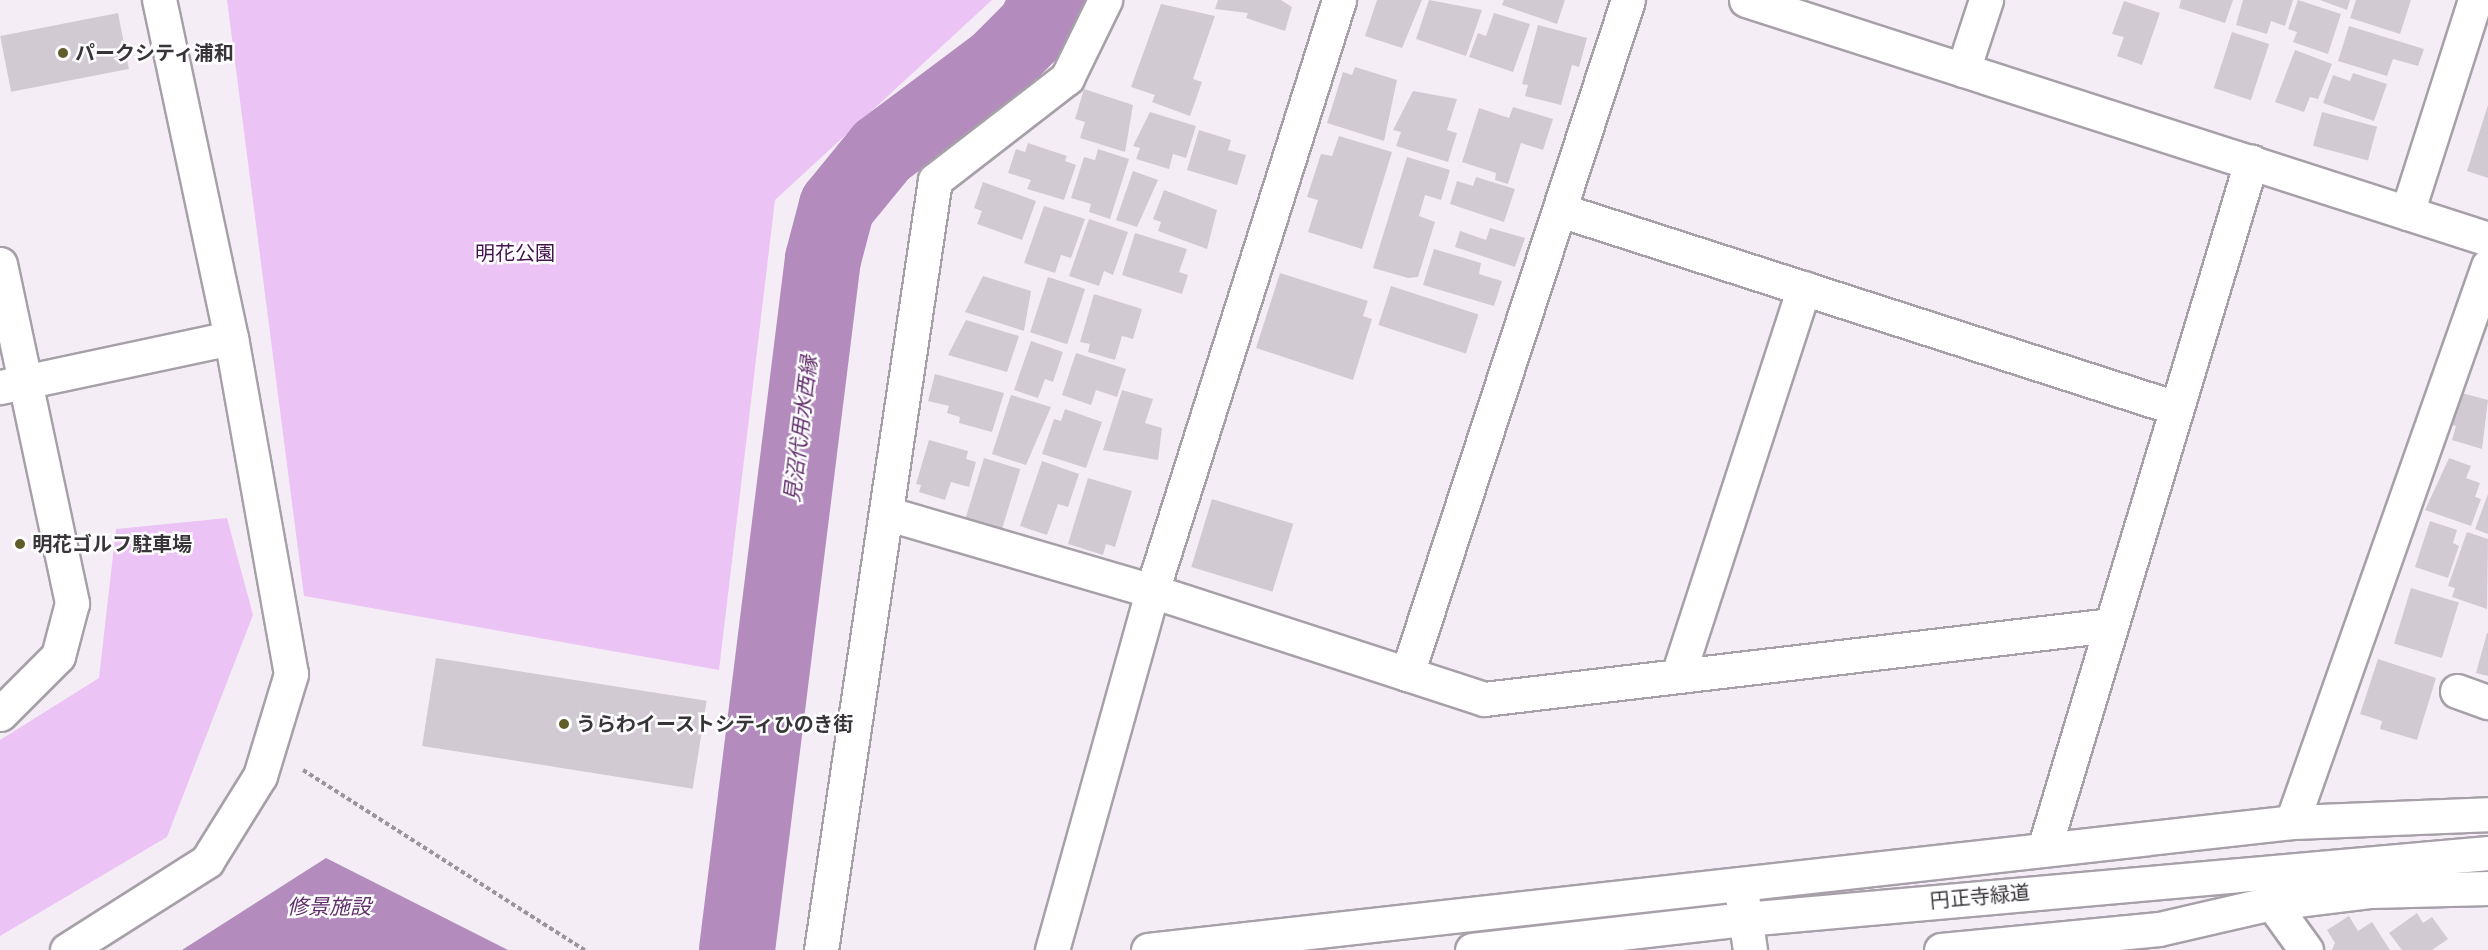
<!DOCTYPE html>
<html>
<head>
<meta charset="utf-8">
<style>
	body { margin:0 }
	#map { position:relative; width:2488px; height:950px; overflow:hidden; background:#f5edf6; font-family:"Roboto Condensed","Noto Sans JP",sans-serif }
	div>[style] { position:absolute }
	.green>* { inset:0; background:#ecc3f5 }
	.water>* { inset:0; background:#b38bbc }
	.river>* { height:76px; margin:-38px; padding:0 38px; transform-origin:38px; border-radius:38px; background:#b38bbc }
	.building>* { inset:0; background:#d2cad3; transform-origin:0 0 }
	.path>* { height:4px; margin-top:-2px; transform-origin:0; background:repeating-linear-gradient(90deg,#9a959b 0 4.5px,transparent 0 7.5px) }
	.roads { filter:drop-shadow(2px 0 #a7a0a9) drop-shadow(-2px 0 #a7a0a9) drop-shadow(0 2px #a7a0a9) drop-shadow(0 -2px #a7a0a9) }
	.minor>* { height:33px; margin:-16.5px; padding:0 16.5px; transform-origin:16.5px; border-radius:16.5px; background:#fff }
	.dots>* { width:16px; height:16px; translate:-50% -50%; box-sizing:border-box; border:3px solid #fefdff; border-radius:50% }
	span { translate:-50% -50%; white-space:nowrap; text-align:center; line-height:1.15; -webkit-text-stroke:5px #fefdff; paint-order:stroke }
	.poi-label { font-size:20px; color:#383538; font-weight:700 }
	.left { translate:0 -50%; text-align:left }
	.park-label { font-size:20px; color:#43114d }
	.street-label { font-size:20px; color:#383538 }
	.water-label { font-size:21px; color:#612f6b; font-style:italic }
</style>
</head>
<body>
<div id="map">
	<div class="green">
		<i style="clip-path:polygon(227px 0,992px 0,775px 200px,719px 670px,304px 596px)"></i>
		<i style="clip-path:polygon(227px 518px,253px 615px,167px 837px,0 936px,0 740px,99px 678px,116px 529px)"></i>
	</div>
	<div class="water">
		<i style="clip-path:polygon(326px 858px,508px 950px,182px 950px)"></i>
	</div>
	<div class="river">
		<i style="left:737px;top:950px;width:696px;rotate:-82.91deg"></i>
		<i style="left:823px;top:259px;width:55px;rotate:-75.2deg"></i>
		<i style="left:837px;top:206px;width:71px;rotate:-50.7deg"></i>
		<i style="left:882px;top:151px;width:144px;rotate:-36.8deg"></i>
		<i style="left:997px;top:65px;width:54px;rotate:-45deg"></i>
		<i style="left:1035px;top:27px;width:30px;rotate:-64deg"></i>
	</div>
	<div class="building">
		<i style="clip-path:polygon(1218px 0,1281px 0,1292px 7px,1285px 31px,1246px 18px,1248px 13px,1215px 9px)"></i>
		<i style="clip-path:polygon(1377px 0,1422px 0,1402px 48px,1365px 36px)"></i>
		<i style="clip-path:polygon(1429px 0,1482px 10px,1466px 56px,1416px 39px)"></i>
		<i style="clip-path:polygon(1504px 0,1565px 0,1557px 24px,1502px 5px)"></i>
		<i style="clip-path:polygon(2181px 0,2233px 0,2225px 23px,2179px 8px)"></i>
		<i style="clip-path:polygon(2243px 0,2293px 0,2285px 26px,2271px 21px,2267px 34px,2236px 25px)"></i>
		<i style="clip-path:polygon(2298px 0,2341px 14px,2328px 54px,2293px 42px,2297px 32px,2288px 29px)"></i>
		<i style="clip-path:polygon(2320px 0,2350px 0,2347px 10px)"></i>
		<i style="clip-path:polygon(2356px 0,2411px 0,2400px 34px,2350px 18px)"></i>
		<i style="clip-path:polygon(2124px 1px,2160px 13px,2142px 65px,2117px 56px,2124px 37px,2112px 34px)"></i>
		<i style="clip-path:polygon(1161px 4px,1215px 16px,1193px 79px,1202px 82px,1190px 116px,1152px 102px,1155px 95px,1131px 87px)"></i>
		<i style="left:118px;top:13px;width:57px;height:120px;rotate:79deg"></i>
		<i style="clip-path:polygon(1494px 13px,1530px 24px,1513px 72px,1469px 57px,1478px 33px,1486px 36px)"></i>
		<i style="clip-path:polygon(1538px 25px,1587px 38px,1579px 67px,1572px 65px,1561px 105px,1525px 96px,1528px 85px,1522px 84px)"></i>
		<i style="clip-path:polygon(2349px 26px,2424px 49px,2418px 66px,2393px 59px,2387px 76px,2338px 61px)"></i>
		<i style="left:2232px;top:32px;width:39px;height:59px;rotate:18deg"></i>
		<i style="clip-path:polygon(2295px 50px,2332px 64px,2318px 99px,2310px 97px,2304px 112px,2275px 102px)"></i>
		<i style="clip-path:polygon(1355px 67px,1397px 80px,1384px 141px,1327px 123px,1343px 72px,1352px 75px)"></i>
		<i style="clip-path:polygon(2353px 73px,2387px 84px,2374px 121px,2323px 103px,2333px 75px,2350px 81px)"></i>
		<i style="clip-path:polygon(1084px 89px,1133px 105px,1125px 152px,1080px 138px,1085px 122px,1075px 119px)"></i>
		<i style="clip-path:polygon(1413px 91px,1457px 99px,1447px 130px,1457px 133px,1448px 162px,1396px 146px,1401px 132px,1393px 130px)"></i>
		<i style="clip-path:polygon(2488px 105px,2488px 178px,2467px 171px)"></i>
		<i style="clip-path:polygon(1513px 107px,1553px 119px,1543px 150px,1521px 143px,1508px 184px,1495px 180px,1496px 173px,1462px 162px,1479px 108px,1509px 118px)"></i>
		<i style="clip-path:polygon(1150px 112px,1196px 126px,1186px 158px,1173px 154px,1169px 169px,1136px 159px,1140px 148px,1133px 146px)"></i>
		<i style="left:2322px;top:112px;width:57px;height:35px;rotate:15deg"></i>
		<i style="clip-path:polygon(1199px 130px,1231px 140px,1228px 150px,1246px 155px,1237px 185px,1187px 170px)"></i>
		<i style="clip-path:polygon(1339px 136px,1392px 152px,1362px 249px,1308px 232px,1318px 200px,1307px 197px,1321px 154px,1332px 156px)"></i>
		<i style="clip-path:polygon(1028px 143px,1067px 156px,1065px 161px,1076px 165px,1064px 200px,1027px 189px,1031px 180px,1008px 173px,1016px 149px,1025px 152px)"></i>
		<i style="clip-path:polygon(1098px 149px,1129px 159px,1110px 219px,1089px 212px,1091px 204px,1071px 198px,1084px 157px,1095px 160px)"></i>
		<i style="clip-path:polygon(1407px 157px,1450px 170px,1441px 200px,1425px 195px,1419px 216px,1435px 222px,1418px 277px,1408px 278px,1373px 268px)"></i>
		<i style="clip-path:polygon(1133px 171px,1158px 180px,1137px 227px,1116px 220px)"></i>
		<i style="clip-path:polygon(1476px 177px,1515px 189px,1504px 222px,1450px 204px,1457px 181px,1473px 186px)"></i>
		<i style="clip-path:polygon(983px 182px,1036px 201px,1022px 240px,977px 224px,982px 211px,974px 208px)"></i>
		<i style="clip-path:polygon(1164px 190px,1217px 210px,1207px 249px,1158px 231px,1161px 222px,1153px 219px)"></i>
		<i style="clip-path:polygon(1044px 206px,1085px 219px,1071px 258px,1061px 255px,1055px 273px,1024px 263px)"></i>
		<i style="clip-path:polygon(1089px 219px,1128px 232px,1113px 275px,1104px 271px,1099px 286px,1069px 276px)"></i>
		<i style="clip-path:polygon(1490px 228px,1525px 238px,1515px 267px,1455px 247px,1460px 231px,1486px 240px)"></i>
		<i style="clip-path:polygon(1135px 233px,1187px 249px,1179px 272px,1188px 275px,1182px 294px,1122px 275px)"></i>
		<i style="clip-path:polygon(1434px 249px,1481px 263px,1479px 274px,1502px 281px,1494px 306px,1423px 285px)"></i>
		<i style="clip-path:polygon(1280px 273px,1368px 301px,1363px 316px,1372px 319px,1353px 380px,1256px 348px)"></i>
		<i style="clip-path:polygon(983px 276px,1031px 291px,1024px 331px,965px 312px)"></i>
		<i style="left:1048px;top:277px;width:39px;height:58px;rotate:18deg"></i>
		<i style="left:1391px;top:286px;width:92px;height:41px;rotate:18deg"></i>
		<i style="clip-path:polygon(1094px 294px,1142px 309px,1133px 339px,1122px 336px,1115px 360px,1088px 352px,1090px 344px,1080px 342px)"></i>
		<i style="clip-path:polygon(966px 320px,1019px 336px,1007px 372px,948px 355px)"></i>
		<i style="clip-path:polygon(1031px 341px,1063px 352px,1053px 382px,1045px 379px,1038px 398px,1014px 390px)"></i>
		<i style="clip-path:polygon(1076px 353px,1126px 369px,1117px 397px,1096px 390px,1091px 405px,1062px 395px)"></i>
		<i style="clip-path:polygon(935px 374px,1004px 393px,992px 432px,959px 423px,960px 417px,947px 413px,949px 406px,928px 401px)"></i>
		<i style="clip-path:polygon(1122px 390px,1153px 399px,1145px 423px,1162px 428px,1158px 460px,1103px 450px)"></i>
		<i style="clip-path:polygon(2462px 393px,2488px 400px,2482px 449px,2452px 440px,2456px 426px,2447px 424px)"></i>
		<i style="clip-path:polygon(1011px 395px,1051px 407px,1026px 465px,992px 454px)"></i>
		<i style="clip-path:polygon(1065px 409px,1102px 422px,1086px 468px,1042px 454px,1054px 419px,1061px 421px)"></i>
		<i style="clip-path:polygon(929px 440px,968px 451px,966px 459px,976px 462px,969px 487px,951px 482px,945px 500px,919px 492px,921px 485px,916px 484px)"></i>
		<i style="left:984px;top:458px;width:38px;height:63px;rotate:17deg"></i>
		<i style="clip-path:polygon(2449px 458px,2471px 466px,2466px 478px,2480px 483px,2475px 497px,2481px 499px,2471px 526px,2425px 510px)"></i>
		<i style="clip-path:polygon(1042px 461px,1079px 474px,1068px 507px,1058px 504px,1047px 535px,1020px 526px)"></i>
		<i style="clip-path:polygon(1088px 478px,1132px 491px,1115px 547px,1106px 544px,1103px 555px,1068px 544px)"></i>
		<i style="clip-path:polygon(2488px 494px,2488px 534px,2475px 529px)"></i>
		<i style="left:1212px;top:499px;width:85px;height:71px;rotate:17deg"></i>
		<i style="clip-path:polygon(2430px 521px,2457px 530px,2453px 543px,2459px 546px,2448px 578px,2415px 567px)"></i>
		<i style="clip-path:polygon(2467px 532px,2488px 539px,2487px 609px,2452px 597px,2455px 588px,2448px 586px)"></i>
		<i style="left:2411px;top:588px;width:50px;height:58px;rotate:17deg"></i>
		<i style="clip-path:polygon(2487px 633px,2488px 633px,2488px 676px,2476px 673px)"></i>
		<i style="left:436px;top:658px;width:274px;height:89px;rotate:9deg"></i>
		<i style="clip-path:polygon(2378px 659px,2436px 678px,2417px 740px,2380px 729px,2382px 721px,2360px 714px)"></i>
		<i style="clip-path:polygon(2417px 913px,2423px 923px,2432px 917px,2448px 939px,2432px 950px,2402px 950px,2389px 933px)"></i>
		<i style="clip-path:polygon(2349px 916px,2358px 931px,2372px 922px,2390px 950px,2332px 950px,2335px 943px,2327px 930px)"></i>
	</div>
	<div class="path">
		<i style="left:303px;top:770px;width:335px;rotate:32.6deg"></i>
	</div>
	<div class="roads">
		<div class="minor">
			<i style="left:1746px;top:0;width:780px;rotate:17.85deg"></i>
			<i style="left:1963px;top:70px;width:74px;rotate:-71.8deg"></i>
			<i style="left:1560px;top:210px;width:644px;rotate:17.82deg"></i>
			<i style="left:2407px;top:213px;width:224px;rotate:-72.3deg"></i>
			<i style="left:0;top:264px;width:347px;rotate:78deg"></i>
			<i style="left:72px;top:603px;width:55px;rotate:104.8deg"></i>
			<i style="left:58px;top:656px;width:82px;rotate:135deg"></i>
			<i style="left:0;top:387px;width:236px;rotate:-12deg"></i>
			<i style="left:889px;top:514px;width:274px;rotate:16.3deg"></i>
			<i style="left:1152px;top:591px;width:349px;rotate:18deg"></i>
			<i style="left:1484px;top:699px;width:631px;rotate:-6.73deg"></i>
			<i style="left:1407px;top:674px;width:709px;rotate:-71.85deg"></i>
			<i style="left:1678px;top:675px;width:407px;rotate:-72deg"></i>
			<i style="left:2457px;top:691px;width:33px;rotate:20deg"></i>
			<i style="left:2292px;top:822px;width:590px;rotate:-70.58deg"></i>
			<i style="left:2044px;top:849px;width:718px;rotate:-73.23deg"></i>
			<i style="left:1742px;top:896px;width:55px;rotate:81.6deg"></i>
			<i style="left:2272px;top:903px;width:58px;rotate:54.1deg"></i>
			<i style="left:67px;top:950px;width:166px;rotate:-32.4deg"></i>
			<i style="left:207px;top:861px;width:100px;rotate:-58.1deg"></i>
			<i style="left:260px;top:776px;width:107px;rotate:-73.1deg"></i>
			<i style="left:291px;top:674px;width:341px;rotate:-100.1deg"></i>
			<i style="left:231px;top:338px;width:346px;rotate:-102deg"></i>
			<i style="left:821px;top:950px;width:778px;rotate:-81.58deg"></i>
			<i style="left:935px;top:180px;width:167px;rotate:-37.7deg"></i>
			<i style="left:1067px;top:78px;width:87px;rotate:-64deg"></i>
			<i style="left:1052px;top:950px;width:373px;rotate:-74.4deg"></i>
			<i style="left:1152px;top:591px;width:620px;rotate:-72.44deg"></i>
			<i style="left:1148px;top:950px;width:1151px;rotate:-6.38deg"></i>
			<i style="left:2292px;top:822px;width:196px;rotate:-2.3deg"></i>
			<i style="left:1472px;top:950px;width:275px;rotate:-6.5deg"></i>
			<i style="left:1745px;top:919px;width:746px;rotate:-5.08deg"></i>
			<i style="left:1941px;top:950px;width:219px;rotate:-5.5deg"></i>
			<i style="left:2159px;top:929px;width:116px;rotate:-13deg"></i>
			<i style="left:2272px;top:903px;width:100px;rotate:-6.9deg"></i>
			<i style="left:2371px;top:891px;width:117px;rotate:-1.5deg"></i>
		</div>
	</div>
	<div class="dots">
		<i style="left:63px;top:53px;background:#605d29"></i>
		<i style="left:20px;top:544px;background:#605d29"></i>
		<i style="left:564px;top:724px;background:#605d29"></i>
	</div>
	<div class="poi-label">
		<span class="left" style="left:75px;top:53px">パークシティ浦和</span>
		<span class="left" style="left:32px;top:544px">明花ゴルフ駐車場</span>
		<span class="left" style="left:576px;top:724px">うらわイーストシティひのき街</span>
	</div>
	<div class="park-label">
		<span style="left:515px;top:253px">明花公園</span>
	</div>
	<div class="street-label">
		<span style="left:1980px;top:897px;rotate:-5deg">円正寺緑道</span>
	</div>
	<div class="water-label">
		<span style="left:801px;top:429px;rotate:-83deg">見沼代用水西縁</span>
		<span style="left:329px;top:907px">修景施設</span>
	</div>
</div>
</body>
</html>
